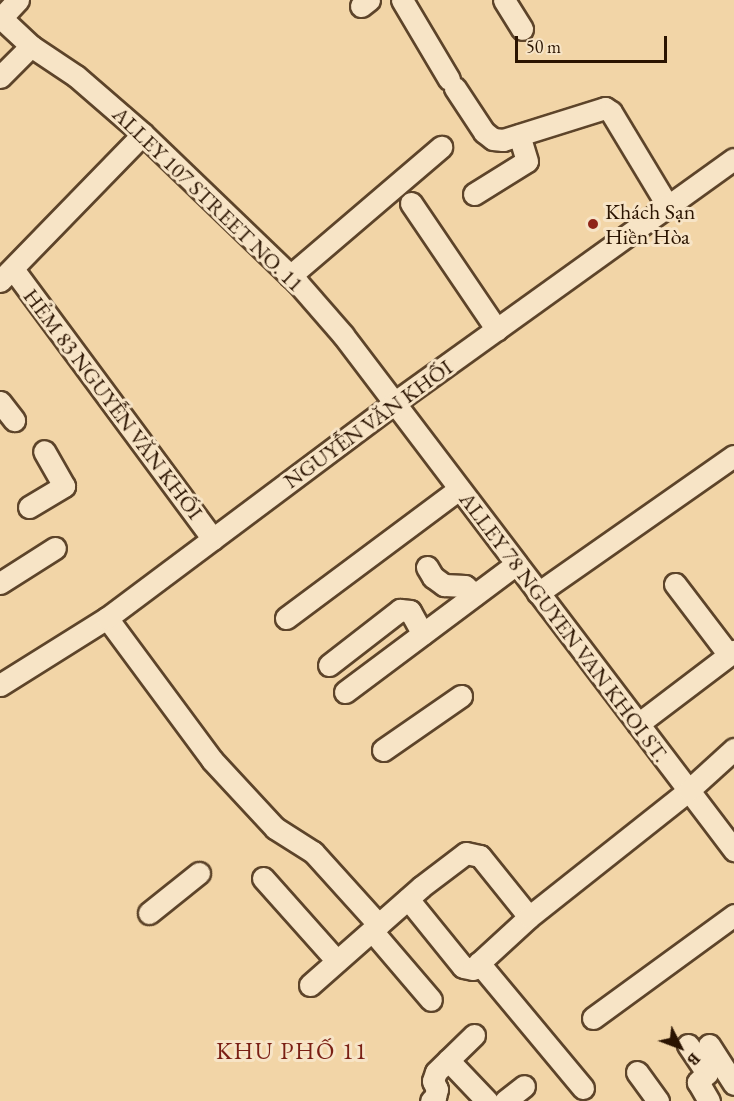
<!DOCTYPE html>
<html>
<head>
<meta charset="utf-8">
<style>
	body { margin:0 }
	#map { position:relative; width:734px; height:1101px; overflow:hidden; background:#f2d5a7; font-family:"EB Garamond",serif }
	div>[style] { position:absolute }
	.roads { filter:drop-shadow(2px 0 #5d442a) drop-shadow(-2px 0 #5d442a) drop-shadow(0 2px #5d442a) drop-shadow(0 -2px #5d442a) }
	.minor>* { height:21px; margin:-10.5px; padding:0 10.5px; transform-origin:10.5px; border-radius:10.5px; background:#f7e4c6 }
	.dots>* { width:16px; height:16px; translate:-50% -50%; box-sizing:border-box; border:3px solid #f7e4c6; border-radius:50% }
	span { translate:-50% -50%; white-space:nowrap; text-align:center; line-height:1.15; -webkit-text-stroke:6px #f7e4c6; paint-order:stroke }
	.street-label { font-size:22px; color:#2b1401 }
	.poi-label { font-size:22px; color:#2b1401 }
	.left { translate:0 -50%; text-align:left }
	.neighbourhood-label { font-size:24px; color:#7a1f14; letter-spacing:1.5px }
	.north { position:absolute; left:650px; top:1017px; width:60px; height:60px; -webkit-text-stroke:4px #f7e4c6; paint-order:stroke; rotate:132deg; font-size:16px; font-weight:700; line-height:24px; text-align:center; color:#2b1401 }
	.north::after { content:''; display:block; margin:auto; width:21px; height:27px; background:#2b1401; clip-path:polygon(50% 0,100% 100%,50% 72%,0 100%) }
	.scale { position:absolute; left:515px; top:36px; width:152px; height:27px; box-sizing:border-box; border:3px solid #2b1401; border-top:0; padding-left:8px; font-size:18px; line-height:21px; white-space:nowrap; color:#2b1401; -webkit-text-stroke:4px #f7e4c6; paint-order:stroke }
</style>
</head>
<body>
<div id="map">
	<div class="roads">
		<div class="minor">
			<i style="left:402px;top:0;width:92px;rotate:59.3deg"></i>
			<i style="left:504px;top:0;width:34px;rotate:58deg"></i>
			<i style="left:361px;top:6px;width:10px;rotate:-37deg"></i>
			<i style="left:0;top:17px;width:42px;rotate:43.1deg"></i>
			<i style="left:31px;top:46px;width:54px;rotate:33.7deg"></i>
			<i style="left:76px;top:76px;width:89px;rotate:40.9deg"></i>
			<i style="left:143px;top:134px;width:214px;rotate:43.9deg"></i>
			<i style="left:297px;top:282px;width:70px;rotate:49deg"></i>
			<i style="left:343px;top:335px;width:647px;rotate:52.79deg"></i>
			<i style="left:1px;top:18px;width:25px;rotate:-47deg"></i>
			<i style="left:0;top:77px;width:44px;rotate:-45deg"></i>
			<i style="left:455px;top:88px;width:53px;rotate:56.6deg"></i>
			<i style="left:484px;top:132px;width:11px;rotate:38deg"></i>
			<i style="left:493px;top:139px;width:10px;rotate:6deg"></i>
			<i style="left:503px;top:140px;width:107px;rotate:-17.4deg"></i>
			<i style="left:605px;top:108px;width:7px;rotate:34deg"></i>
			<i style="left:611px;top:112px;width:109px;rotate:58.9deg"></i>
			<i style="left:474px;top:194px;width:62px;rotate:-31.9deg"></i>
			<i style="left:527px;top:161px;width:27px;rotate:-107deg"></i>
			<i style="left:411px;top:203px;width:153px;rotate:55.9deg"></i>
			<i style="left:13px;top:269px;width:336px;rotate:53.5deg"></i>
			<i style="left:290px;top:276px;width:199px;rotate:-40.5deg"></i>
			<i style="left:0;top:281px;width:205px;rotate:-45.8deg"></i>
			<i style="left:0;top:402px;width:23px;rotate:52deg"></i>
			<i style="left:29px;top:507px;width:41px;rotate:-31deg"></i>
			<i style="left:64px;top:486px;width:40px;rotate:-119.7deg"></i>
			<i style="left:427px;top:567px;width:12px;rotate:59deg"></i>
			<i style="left:433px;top:577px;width:14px;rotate:36deg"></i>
			<i style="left:444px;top:585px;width:21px;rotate:3deg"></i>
			<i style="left:465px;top:586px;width:13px;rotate:42deg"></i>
			<i style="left:0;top:583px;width:65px;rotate:-32.5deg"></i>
			<i style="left:675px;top:584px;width:89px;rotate:52.7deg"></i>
			<i style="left:538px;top:593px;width:239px;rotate:-35deg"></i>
			<i style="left:107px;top:618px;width:177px;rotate:53.5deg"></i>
			<i style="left:212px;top:760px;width:93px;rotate:47.2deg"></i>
			<i style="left:275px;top:828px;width:45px;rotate:32.3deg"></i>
			<i style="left:313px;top:852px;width:98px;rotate:47.9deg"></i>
			<i style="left:286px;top:618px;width:216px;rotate:-36.7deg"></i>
			<i style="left:329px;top:665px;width:90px;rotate:-37.8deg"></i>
			<i style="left:400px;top:610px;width:10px;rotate:6deg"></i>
			<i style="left:410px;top:611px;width:26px;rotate:61deg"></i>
			<i style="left:0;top:685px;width:126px;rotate:-32.1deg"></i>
			<i style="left:107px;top:618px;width:359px;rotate:-36.8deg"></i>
			<i style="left:394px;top:403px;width:418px;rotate:-35.7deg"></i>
			<i style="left:345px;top:692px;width:214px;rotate:-36.8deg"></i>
			<i style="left:638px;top:724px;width:121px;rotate:-37.2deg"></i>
			<i style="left:383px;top:750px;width:95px;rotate:-34.7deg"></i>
			<i style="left:263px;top:878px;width:111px;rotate:48.3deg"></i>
			<i style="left:408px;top:899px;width:87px;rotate:51deg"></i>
			<i style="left:463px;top:967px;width:10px;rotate:11deg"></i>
			<i style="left:473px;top:969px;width:8px;rotate:-45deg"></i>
			<i style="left:149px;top:913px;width:64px;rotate:-38.7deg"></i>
			<i style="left:373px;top:932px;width:89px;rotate:49.5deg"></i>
			<i style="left:310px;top:985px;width:148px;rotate:-41.4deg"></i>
			<i style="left:421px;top:887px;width:56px;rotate:-37.1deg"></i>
			<i style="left:466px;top:853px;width:14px;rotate:12deg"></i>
			<i style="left:480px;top:856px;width:78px;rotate:51.2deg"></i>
			<i style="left:593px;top:1018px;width:175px;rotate:-36.1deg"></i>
			<i style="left:688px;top:1045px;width:34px;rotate:56deg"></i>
			<i style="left:707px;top:1073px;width:13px;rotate:135deg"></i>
			<i style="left:698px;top:1082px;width:22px;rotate:60deg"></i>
			<i style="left:709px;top:1045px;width:46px;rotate:57.3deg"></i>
			<i style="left:448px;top:1060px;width:57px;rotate:46.4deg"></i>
			<i style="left:637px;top:1072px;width:36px;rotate:54deg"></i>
			<i style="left:583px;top:1088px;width:163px;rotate:-129.8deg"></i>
			<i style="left:479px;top:963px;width:68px;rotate:-42.6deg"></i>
			<i style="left:529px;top:917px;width:204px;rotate:-38.4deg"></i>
			<i style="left:689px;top:790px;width:61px;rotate:-42.3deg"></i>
			<i style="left:431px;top:1101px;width:6px;rotate:-45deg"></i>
			<i style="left:435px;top:1097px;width:8px;rotate:-76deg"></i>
			<i style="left:437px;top:1089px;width:9px;rotate:-117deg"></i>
			<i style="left:433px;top:1081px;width:9px;rotate:-72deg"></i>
			<i style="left:436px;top:1072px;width:53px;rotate:-44.2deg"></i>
			<i style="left:505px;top:1101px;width:24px;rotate:-38deg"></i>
		</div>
	</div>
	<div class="dots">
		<i style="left:593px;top:224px;background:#8f2418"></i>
	</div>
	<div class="street-label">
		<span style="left:208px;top:199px;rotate:44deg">ALLEY 107 STREET NO. 11</span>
		<span style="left:113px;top:404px;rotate:53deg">HẺM 83 NGUYỄN VĂN KHỐI</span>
		<span style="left:368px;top:424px;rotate:-36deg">NGUYỄN VĂN KHỐI</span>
		<span style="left:564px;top:627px;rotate:53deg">ALLEY 78 NGUYEN VAN KHOI ST.</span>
	</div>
	<div class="poi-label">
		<span class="left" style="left:605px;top:224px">Khách Sạn<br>Hiền Hòa</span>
	</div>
	<div class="neighbourhood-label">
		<span style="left:292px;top:1051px">KHU PHỐ 11</span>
	</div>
	<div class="north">B</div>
	<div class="scale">50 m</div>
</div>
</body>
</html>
